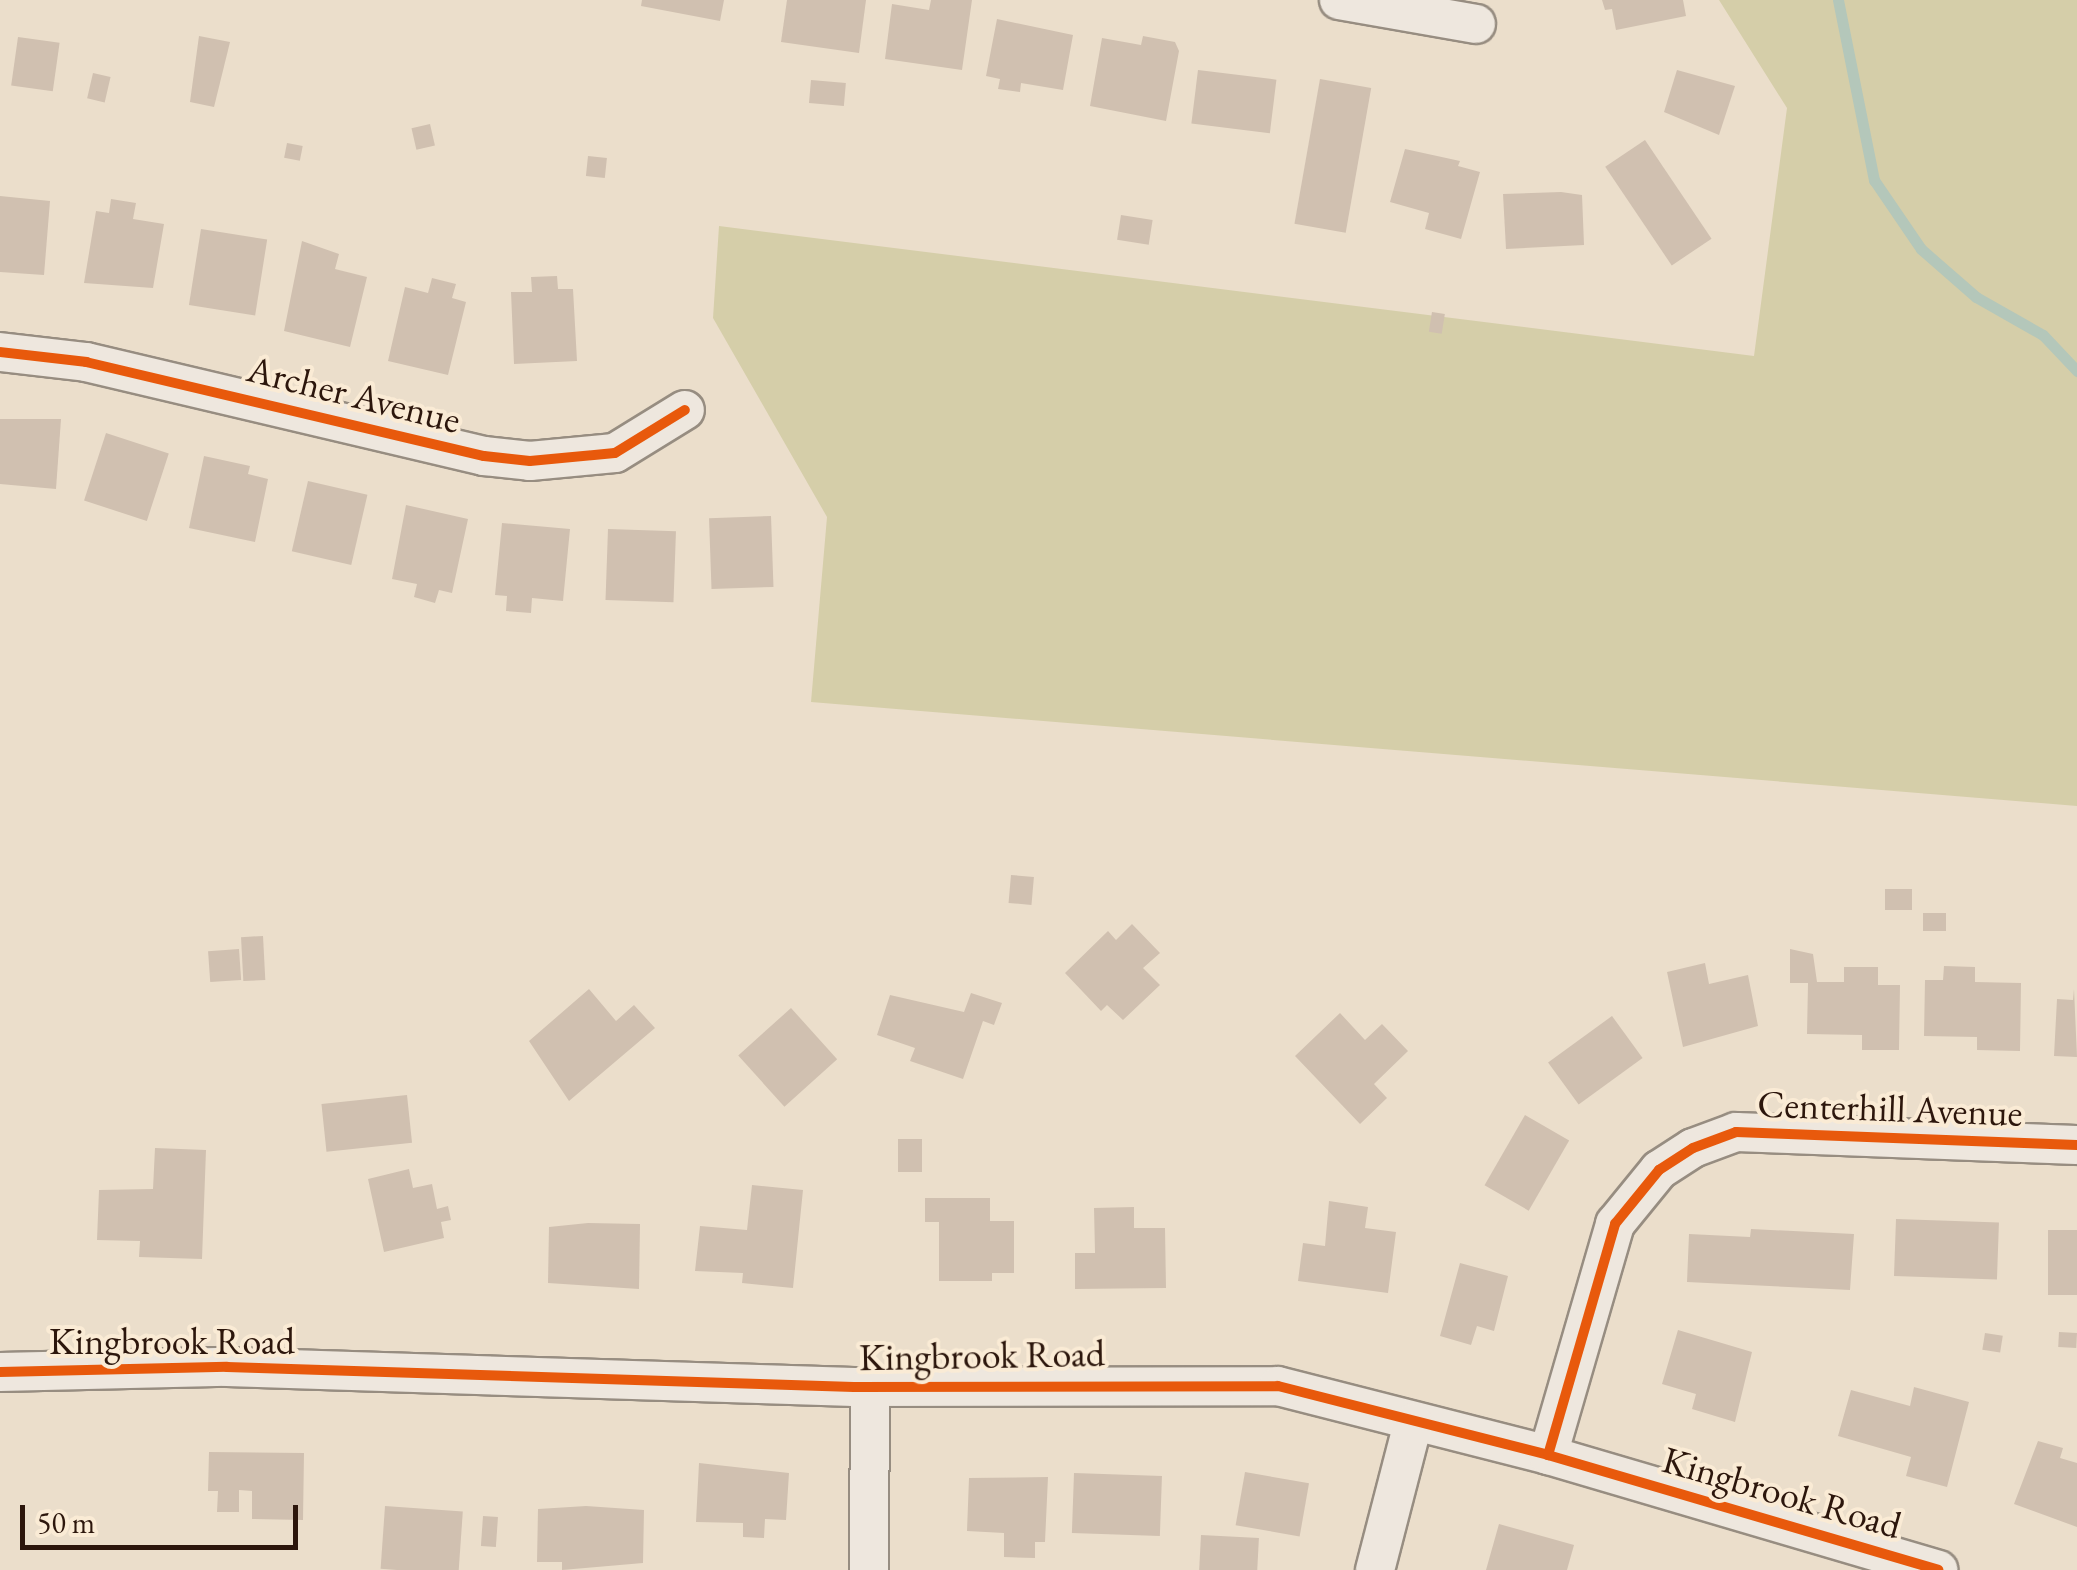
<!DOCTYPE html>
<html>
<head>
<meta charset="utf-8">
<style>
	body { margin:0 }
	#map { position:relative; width:2077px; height:1570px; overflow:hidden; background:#ebdecb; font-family:"EB Garamond",serif }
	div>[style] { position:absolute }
	.green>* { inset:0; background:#d5cea9 }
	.stream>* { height:11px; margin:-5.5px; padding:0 5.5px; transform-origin:5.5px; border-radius:5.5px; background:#b4c7ba }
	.building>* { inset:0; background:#d0c0b0; transform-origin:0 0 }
	.roads { filter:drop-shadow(2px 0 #978d81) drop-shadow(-2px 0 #978d81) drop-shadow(0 2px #978d81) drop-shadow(0 -2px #978d81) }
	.minor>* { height:38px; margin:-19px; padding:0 19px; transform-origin:19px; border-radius:19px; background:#eee7de }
	.cycleway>* { height:10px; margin:-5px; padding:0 5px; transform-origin:5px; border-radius:5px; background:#e8590c }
	span { translate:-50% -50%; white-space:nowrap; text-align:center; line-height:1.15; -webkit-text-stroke:8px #faebd5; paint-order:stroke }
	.street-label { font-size:38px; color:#2c160c }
	.scale { position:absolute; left:20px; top:1505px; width:278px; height:45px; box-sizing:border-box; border:5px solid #2c160c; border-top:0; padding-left:12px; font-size:30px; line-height:35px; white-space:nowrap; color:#2c160c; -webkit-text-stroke:8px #faebd5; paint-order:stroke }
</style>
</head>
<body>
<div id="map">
	<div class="green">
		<i style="clip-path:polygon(1719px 0,2077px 0,2077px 806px,811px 702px,827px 517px,713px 318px,719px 226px,1754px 356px,1787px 108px)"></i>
	</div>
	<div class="stream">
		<i style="left:1838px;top:0;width:184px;rotate:78.7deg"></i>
		<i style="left:1874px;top:180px;width:83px;rotate:55.7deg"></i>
		<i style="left:1921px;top:249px;width:73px;rotate:41.1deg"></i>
		<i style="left:1976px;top:297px;width:77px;rotate:29.6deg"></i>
		<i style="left:2043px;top:335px;width:50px;rotate:46.6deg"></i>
	</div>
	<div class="building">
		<i style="clip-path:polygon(642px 0,724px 0,720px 21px,641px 6px)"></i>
		<i style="clip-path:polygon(787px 0,866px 0,859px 53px,781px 42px)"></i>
		<i style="clip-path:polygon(931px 0,972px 0,962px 70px,885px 59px,892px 4px,929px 10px)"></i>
		<i style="clip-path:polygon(1602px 0,1683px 0,1686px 16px,1616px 30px,1612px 9px,1605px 10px)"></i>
		<i style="clip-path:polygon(997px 19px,1073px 35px,1063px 90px,1021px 83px,1020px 92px,998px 89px,1000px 79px,986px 76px)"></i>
		<i style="clip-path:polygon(199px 36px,230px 42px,214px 107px,190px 102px)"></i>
		<i style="clip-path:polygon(1143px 36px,1175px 42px,1179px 51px,1166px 121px,1090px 106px,1102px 38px,1141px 45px)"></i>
		<i style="left:18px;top:37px;width:42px;height:49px;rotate:8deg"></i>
		<i style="left:1198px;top:70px;width:79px;height:54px;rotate:7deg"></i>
		<i style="clip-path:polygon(1677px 70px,1735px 86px,1719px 135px,1664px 112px)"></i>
		<i style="left:93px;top:73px;width:18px;height:26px;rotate:13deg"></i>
		<i style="left:1320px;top:79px;width:52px;height:147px;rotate:10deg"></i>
		<i style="left:811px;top:80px;width:35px;height:23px;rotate:5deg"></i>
		<i style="left:430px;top:124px;width:22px;height:19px;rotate:77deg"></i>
		<i style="left:1645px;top:140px;width:119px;height:48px;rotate:56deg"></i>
		<i style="left:287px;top:143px;width:16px;height:15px;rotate:11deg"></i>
		<i style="clip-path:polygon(1405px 149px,1460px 161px,1458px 166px,1480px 172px,1461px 239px,1425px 229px,1429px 213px,1390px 202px)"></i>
		<i style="left:588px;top:156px;width:19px;height:20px;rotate:6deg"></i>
		<i style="clip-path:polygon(1561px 192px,1582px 195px,1584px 245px,1506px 249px,1503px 194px)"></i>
		<i style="clip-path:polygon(0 196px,50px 201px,44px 275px,0 272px)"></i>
		<i style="clip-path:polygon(111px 199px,136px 203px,133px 219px,164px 224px,153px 288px,84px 283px,96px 211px,109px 213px)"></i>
		<i style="left:1121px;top:215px;width:32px;height:25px;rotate:9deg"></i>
		<i style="left:201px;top:229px;width:67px;height:77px;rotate:9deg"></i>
		<i style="clip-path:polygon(302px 241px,339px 254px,335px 269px,367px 277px,350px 347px,284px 331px)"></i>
		<i style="clip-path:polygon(557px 276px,558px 289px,573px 289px,577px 361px,514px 364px,511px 292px,532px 292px,531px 277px)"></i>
		<i style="clip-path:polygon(432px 278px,456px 284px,452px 298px,466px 302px,448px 375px,388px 361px,405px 287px,428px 293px)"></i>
		<i style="left:1432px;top:312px;width:13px;height:20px;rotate:9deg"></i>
		<i style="clip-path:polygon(0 419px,61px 419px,56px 489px,0 484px)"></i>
		<i style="left:106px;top:433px;width:66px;height:71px;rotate:18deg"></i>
		<i style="clip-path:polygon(204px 456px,250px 466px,248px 474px,268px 479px,255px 542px,189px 528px)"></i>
		<i style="left:308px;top:481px;width:61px;height:72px;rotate:13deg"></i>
		<i style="clip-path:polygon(406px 505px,468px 519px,452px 593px,439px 590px,435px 603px,414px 597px,417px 584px,392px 579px)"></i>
		<i style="left:771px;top:516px;width:71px;height:62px;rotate:88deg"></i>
		<i style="clip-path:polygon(502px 523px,570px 529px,563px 601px,532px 598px,531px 613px,506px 611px,507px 596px,495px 595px)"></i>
		<i style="left:608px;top:529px;width:68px;height:71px;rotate:2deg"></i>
		<i style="left:1011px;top:875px;width:23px;height:28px;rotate:5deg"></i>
		<i style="left:1885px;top:889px;width:27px;height:21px"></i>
		<i style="left:1923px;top:913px;width:23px;height:18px"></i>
		<i style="clip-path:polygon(1132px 924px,1160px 953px,1143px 968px,1160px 985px,1123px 1020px,1107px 1005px,1101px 1011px,1065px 973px,1108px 931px,1116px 940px)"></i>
		<i style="left:263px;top:936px;width:44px;height:22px;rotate:87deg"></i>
		<i style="left:239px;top:949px;width:31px;height:31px;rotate:86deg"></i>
		<i style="clip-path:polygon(1790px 949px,1813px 954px,1817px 982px,1844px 982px,1844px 967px,1878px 967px,1878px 985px,1900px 985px,1899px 1050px,1862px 1050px,1862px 1035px,1807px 1034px,1808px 983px,1790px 983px)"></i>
		<i style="clip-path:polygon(1705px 963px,1709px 984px,1748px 975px,1758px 1026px,1683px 1047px,1667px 972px)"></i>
		<i style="clip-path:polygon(1944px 966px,1975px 967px,1975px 982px,2021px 983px,2020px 1051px,1977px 1050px,1977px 1037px,1924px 1036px,1925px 980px,1943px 980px)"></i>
		<i style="clip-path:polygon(589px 989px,616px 1021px,634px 1005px,655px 1028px,569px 1101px,529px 1041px)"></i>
		<i style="clip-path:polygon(2074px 989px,2077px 1057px,2054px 1056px,2057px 999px,2073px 1000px)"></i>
		<i style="clip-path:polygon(971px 993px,1002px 1003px,994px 1025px,983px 1021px,963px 1079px,910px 1061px,915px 1048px,877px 1035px,890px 995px,964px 1012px)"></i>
		<i style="left:791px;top:1008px;width:69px;height:71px;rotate:48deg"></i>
		<i style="clip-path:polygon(1340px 1013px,1365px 1040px,1382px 1024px,1408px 1051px,1374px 1084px,1387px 1098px,1360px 1124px,1295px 1056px)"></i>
		<i style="left:1612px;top:1016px;width:52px;height:79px;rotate:54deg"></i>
		<i style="left:407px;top:1095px;width:48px;height:86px;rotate:84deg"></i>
		<i style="left:1525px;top:1115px;width:51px;height:81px;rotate:30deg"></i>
		<i style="left:898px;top:1139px;width:24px;height:33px"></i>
		<i style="clip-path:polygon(155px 1148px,206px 1150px,202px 1259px,139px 1257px,140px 1241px,97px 1240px,99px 1190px,153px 1189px)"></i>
		<i style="clip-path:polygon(409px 1169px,413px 1188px,432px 1184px,437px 1209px,448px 1206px,451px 1220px,441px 1222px,444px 1238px,384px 1252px,368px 1179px)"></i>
		<i style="clip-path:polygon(752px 1185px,803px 1190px,793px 1288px,742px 1283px,743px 1273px,695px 1271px,700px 1226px,747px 1230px)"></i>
		<i style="clip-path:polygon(925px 1198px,990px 1198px,990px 1221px,1014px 1221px,1014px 1273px,992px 1273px,992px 1281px,939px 1281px,939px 1222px,925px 1222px)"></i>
		<i style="clip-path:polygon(1329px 1201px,1368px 1207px,1365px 1228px,1396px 1232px,1388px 1293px,1298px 1281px,1303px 1243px,1325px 1246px)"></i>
		<i style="clip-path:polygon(1134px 1207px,1134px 1228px,1165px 1228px,1166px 1288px,1075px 1289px,1075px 1253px,1095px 1253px,1094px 1208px)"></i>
		<i style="left:1896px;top:1219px;width:103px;height:57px;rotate:2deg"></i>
		<i style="clip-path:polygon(588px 1223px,640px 1224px,639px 1289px,548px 1283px,549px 1227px)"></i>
		<i style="clip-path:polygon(1751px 1229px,1854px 1234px,1850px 1290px,1687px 1282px,1689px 1234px,1750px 1237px)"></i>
		<i style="left:2048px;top:1230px;width:29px;height:65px"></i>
		<i style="clip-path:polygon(1460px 1263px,1508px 1276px,1494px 1331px,1477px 1326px,1471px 1345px,1440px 1336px)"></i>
		<i style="clip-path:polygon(1678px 1330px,1752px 1352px,1735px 1422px,1692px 1409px,1696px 1394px,1662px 1384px)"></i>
		<i style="left:2059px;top:1332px;width:18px;height:15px;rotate:3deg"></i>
		<i style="left:1985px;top:1333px;width:18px;height:17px;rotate:9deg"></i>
		<i style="clip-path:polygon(1914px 1387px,1969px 1402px,1947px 1487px,1906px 1476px,1911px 1457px,1838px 1436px,1851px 1390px,1910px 1406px)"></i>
		<i style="clip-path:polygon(2038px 1441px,2063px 1448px,2060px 1458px,2077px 1463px,2077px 1527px,2014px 1504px)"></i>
		<i style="clip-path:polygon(209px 1452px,304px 1453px,303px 1520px,252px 1519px,252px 1491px,239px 1490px,239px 1512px,217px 1512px,218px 1491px,208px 1491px)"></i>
		<i style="clip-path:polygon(699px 1463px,789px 1473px,786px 1520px,765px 1519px,764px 1538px,743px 1537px,743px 1523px,696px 1522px)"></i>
		<i style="left:1245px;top:1472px;width:65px;height:54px;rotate:10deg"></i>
		<i style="left:1074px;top:1473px;width:88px;height:60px;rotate:2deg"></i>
		<i style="clip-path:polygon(1048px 1477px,1045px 1542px,1035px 1542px,1035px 1558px,1004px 1557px,1004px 1533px,967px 1531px,969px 1478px)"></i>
		<i style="left:385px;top:1506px;width:78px;height:63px;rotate:4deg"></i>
		<i style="clip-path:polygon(586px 1506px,644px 1510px,643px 1563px,562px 1570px,562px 1562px,537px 1562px,538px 1509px)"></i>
		<i style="left:483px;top:1516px;width:15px;height:30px;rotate:4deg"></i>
		<i style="clip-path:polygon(1499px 1524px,1574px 1545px,1567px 1570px,1486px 1570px)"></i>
		<i style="left:1201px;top:1535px;width:58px;height:35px;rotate:3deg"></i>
	</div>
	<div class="roads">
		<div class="minor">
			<i style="left:1339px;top:0;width:139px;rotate:9.9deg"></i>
			<i style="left:0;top:352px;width:87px;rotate:6.6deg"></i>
			<i style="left:86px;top:362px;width:409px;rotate:13.3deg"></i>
			<i style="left:484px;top:456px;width:46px;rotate:6.2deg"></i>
			<i style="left:530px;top:461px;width:85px;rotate:-5.4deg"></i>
			<i style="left:615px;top:453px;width:82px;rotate:-31.6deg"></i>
			<i style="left:0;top:1372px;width:227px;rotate:-1.3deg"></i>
			<i style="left:227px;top:1367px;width:627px;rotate:1.83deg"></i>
			<i style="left:854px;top:1387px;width:424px;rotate:-0.1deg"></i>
			<i style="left:1278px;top:1386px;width:279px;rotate:14.3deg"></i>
			<i style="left:1548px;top:1455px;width:407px;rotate:16.4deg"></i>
			<i style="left:1548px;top:1455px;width:241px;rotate:-73.8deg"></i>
			<i style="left:1615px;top:1224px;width:70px;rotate:-50.8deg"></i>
			<i style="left:1659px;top:1170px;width:40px;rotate:-32.9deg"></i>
			<i style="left:1693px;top:1148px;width:46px;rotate:-20.4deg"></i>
			<i style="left:1736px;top:1132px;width:341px;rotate:2.2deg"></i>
			<i style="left:869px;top:1570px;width:183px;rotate:-89.7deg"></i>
			<i style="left:1375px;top:1570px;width:152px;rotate:-75.5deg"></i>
		</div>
	</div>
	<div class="cycleway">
		<i style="left:0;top:352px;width:87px;rotate:6.6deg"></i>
		<i style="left:86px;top:362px;width:409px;rotate:13.3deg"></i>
		<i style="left:484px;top:456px;width:46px;rotate:6.2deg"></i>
		<i style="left:530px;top:461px;width:85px;rotate:-5.4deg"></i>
		<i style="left:615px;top:453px;width:82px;rotate:-31.6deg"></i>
		<i style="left:0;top:1372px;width:227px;rotate:-1.3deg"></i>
		<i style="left:227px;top:1367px;width:627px;rotate:1.83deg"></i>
		<i style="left:854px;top:1387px;width:424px;rotate:-0.1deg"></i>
		<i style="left:1278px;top:1386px;width:279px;rotate:14.3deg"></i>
		<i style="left:1548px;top:1455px;width:407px;rotate:16.4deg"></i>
		<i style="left:1548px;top:1455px;width:241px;rotate:-73.8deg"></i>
		<i style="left:1615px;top:1224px;width:70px;rotate:-50.8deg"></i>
		<i style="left:1659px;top:1170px;width:40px;rotate:-32.9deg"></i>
		<i style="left:1693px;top:1148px;width:46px;rotate:-20.4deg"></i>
		<i style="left:1736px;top:1132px;width:341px;rotate:2.2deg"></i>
	</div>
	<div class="street-label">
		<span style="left:354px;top:394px;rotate:14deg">Archer Avenue</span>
		<span style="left:1890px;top:1108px;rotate:2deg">Centerhill Avenue</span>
		<span style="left:172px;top:1341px">Kingbrook Road</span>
		<span style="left:982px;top:1355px;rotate:-1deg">Kingbrook Road</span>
		<span style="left:1782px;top:1492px;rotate:16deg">Kingbrook Road</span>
	</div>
	<div class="scale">50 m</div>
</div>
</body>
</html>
